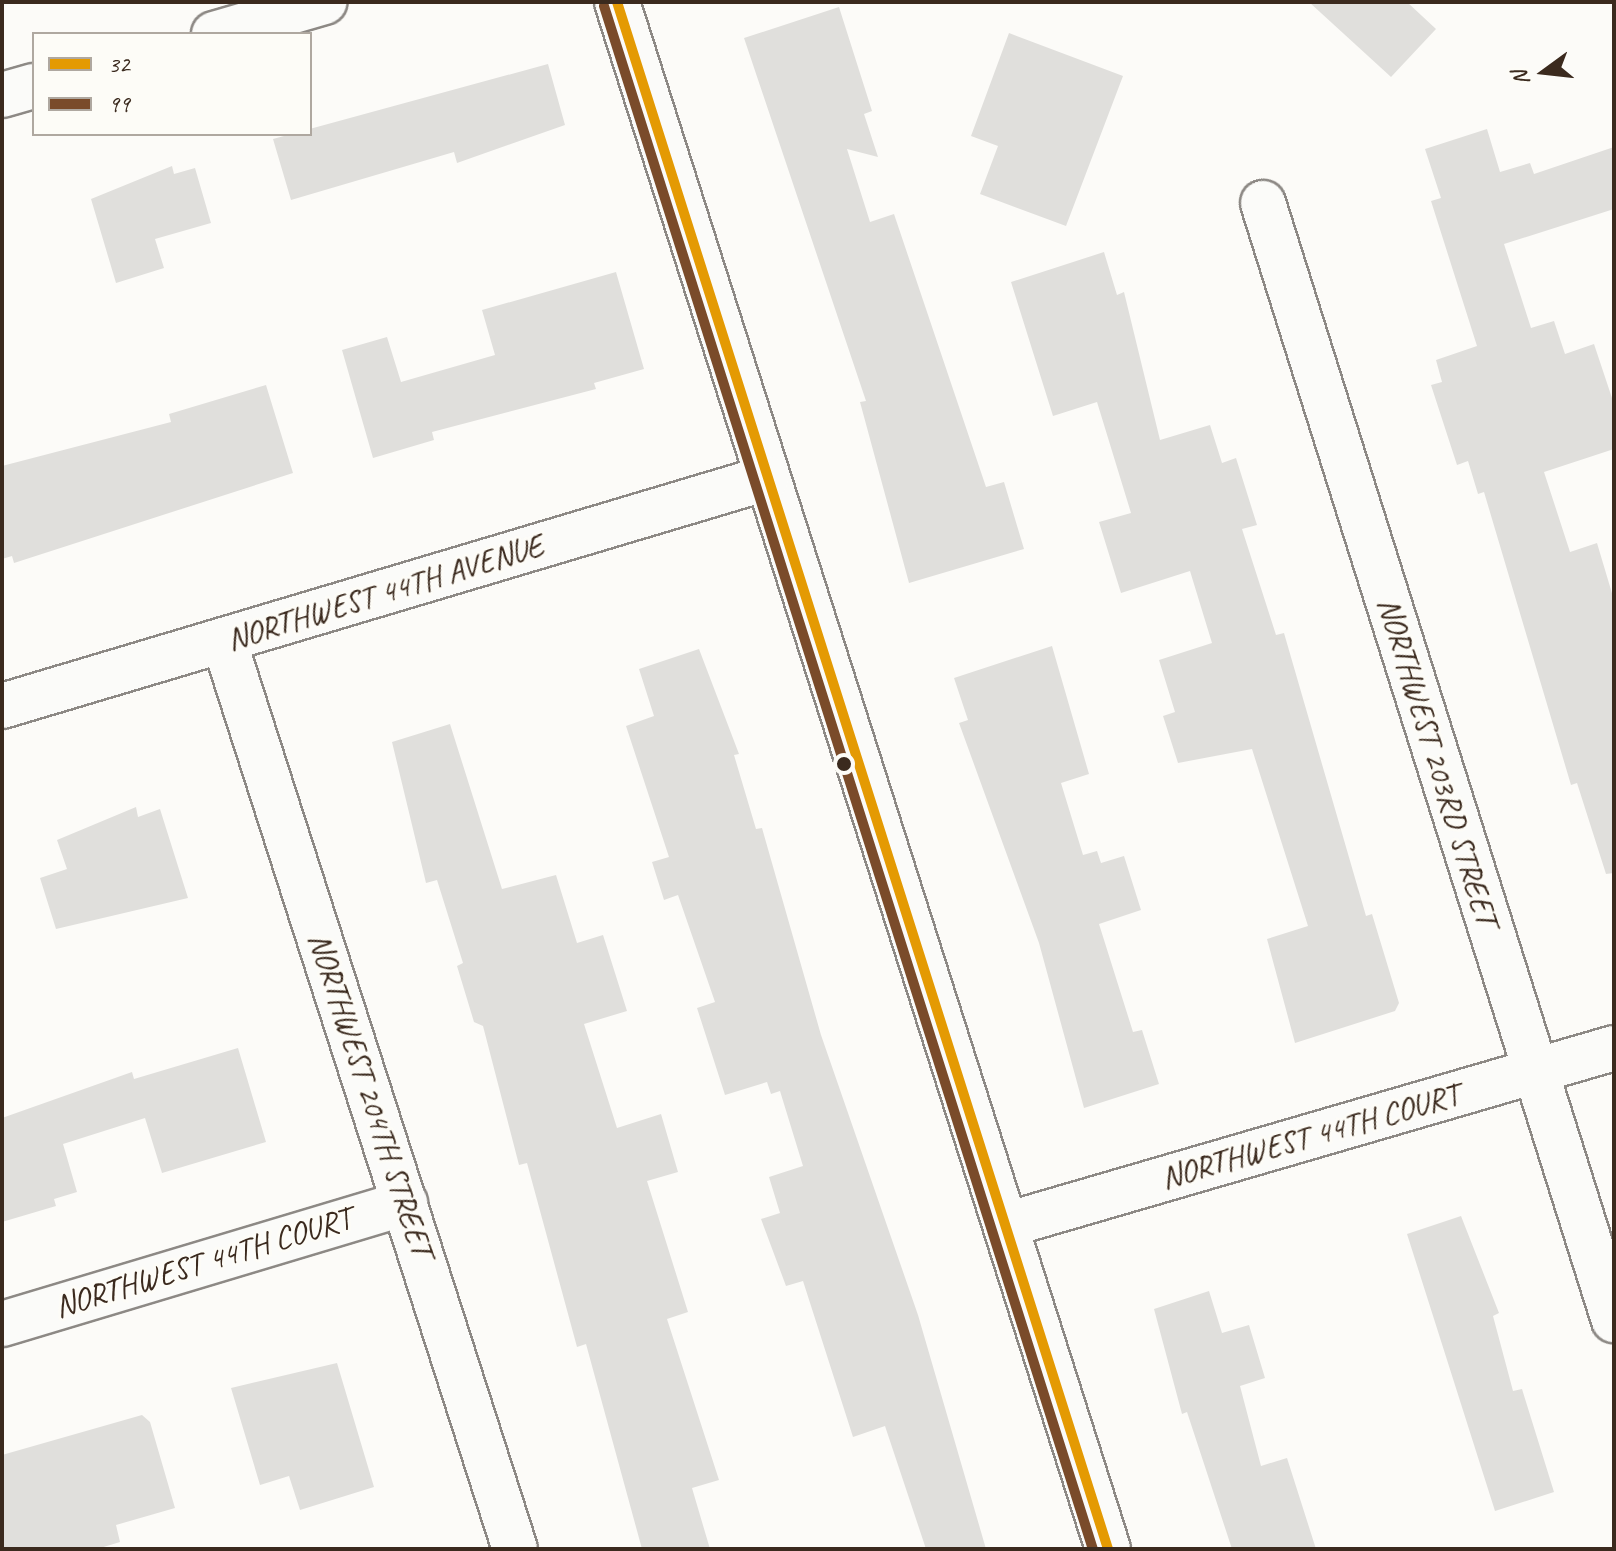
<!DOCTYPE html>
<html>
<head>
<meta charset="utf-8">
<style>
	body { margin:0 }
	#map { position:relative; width:1616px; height:1551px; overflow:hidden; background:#fcfbf8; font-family:Caveat,sans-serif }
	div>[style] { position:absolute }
	.building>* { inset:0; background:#e0dfdc }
	.roads { filter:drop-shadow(2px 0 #8d8985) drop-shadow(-2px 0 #8d8985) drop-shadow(0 2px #8d8985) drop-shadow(0 -2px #8d8985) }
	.minor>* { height:44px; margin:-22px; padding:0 22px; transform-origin:22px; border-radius:22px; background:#fbfbf9 }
	.bus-1>* { height:10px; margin:-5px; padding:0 5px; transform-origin:5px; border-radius:5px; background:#e49a03 }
	.bus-2>* { height:10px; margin:-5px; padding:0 5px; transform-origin:5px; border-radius:5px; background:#7a4b2a }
	.dots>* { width:22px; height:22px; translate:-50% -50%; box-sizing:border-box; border:4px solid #fdfcf7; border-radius:50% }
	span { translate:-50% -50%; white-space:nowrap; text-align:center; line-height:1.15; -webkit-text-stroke:6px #fdfcf7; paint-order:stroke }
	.street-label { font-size:32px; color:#3b2a1e }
	.frame { position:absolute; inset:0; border:4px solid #3b2a1e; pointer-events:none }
	.legend { position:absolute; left:32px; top:32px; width:280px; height:104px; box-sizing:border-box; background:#fdfcf7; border:2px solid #afa8a0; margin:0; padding:10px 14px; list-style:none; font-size:24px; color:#3b2a1e }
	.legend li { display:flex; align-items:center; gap:16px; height:40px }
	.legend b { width:40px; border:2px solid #afa8a0 }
	.north { position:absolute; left:1504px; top:32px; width:80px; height:80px; -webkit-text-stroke:6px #fdfcf7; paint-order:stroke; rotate:255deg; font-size:22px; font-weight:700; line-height:32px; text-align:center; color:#3b2a1e }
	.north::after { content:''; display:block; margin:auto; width:28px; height:36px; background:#3b2a1e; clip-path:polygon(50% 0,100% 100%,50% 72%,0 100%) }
</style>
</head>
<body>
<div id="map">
	<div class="building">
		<i style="clip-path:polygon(1309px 2px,1407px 2px,1436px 29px,1391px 77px)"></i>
		<i style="clip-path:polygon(839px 7px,872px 111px,864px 114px,878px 157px,847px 149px,870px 222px,894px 214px,986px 487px,1004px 482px,1024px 549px,909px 583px,860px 402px,866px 401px,744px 38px)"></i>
		<i style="clip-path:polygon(1009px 33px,1123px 76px,1066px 226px,980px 194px,998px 146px,971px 136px)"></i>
		<i style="clip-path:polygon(548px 64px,565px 125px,457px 163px,454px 152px,291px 200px,273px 139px)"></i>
		<i style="clip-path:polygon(1487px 129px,1500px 172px,1530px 163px,1534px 174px,1614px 147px,1614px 209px,1504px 244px,1531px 328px,1554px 321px,1565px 354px,1594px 344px,1614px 404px,1614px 449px,1544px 472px,1570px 552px,1597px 543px,1614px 600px,1614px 873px,1606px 874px,1577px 783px,1571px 785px,1484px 492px,1478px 494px,1468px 461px,1457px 465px,1431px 385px,1442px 382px,1436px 360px,1477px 346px,1431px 201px,1441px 198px,1425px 149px)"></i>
		<i style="clip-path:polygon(172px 166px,174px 174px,195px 168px,211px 223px,155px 239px,164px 268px,116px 283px,91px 199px)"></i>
		<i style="clip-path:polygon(1104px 252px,1117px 295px,1124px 292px,1160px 440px,1210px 425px,1222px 463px,1236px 458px,1257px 525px,1242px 529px,1276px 635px,1284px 633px,1366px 916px,1372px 914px,1399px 1003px,1395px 1011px,1295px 1043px,1267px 939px,1308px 926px,1252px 749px,1178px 763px,1163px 716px,1175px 712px,1159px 660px,1212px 643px,1190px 571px,1121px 593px,1099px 522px,1131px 513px,1097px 402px,1053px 416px,1011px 282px)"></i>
		<i style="clip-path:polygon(616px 272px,644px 369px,594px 383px,596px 389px,432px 432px,434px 440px,373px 458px,342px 350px,387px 337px,401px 382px,495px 355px,482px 310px)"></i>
		<i style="clip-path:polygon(266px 385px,293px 473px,14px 563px,12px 556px,2px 559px,2px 466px,171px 422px,169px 414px)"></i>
		<i style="clip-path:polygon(1052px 646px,1089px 774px,1061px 783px,1083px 855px,1097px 851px,1101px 863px,1124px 856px,1141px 910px,1099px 924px,1133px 1032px,1142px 1030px,1159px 1084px,1084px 1108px,1039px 943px,959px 723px,968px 720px,954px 678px)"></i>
		<i style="clip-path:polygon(699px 649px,739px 754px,734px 755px,756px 829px,762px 828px,821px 1035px,918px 1315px,986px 1549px,926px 1549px,885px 1426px,853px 1437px,803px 1281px,786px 1286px,761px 1219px,780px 1213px,769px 1177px,803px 1166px,780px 1091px,771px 1094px,767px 1082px,725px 1095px,697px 1008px,715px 1002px,678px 895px,664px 900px,652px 862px,669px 857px,626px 726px,654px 716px,639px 669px)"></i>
		<i style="clip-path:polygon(450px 724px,502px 889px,556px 875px,577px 943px,603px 935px,627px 1011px,584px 1024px,617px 1128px,661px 1114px,678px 1172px,647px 1181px,688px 1312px,667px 1319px,719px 1480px,692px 1488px,710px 1549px,642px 1549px,586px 1344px,577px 1347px,527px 1163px,519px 1165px,483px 1026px,474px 1022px,457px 966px,463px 963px,437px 880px,426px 883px,392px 742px)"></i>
		<i style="clip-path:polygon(136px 807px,138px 817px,160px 809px,188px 898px,56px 929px,40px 878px,67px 869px,57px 840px)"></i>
		<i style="clip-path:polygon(238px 1048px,266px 1142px,162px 1173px,145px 1118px,63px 1144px,77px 1192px,54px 1199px,56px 1206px,2px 1222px,2px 1118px,132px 1072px,134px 1079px)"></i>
		<i style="clip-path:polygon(1461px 1216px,1499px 1313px,1493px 1316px,1513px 1391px,1522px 1389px,1554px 1492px,1495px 1511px,1407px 1234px)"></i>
		<i style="clip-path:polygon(1209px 1291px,1222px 1333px,1249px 1325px,1265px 1378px,1240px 1386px,1261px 1466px,1287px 1458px,1316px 1549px,1232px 1549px,1187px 1412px,1182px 1414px,1154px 1309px)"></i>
		<i style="clip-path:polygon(337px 1363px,374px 1487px,300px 1510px,289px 1476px,260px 1485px,231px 1388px)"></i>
		<i style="clip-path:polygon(142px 1415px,150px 1422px,175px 1508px,116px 1525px,120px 1542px,97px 1549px,2px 1549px,2px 1455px)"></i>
	</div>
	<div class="roads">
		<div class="minor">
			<i style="left:617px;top:2px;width:1623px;rotate:72.39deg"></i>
			<i style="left:214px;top:34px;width:115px;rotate:-16.2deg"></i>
			<i style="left:2px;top:95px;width:33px;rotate:-16deg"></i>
			<i style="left:1263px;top:203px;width:1171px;rotate:72.56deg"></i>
			<i style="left:224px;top:641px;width:953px;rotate:72.23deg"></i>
			<i style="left:2px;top:706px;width:798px;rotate:-16.6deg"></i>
			<i style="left:1006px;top:1225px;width:633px;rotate:-16.23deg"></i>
			<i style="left:2px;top:1324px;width:421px;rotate:-16.7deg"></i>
		</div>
	</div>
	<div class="bus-1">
		<i style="left:617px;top:2px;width:1623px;rotate:72.39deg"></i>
	</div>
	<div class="bus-2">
		<i style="left:604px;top:6px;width:1619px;rotate:72.42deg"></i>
	</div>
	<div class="dots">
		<i style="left:844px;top:764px;background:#3b2a1e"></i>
	</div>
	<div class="street-label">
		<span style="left:385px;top:593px;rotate:-17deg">NORTHWEST 44TH AVENUE</span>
		<span style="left:1437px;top:762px;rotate:73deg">NORTHWEST 203RD STREET</span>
		<span style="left:370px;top:1095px;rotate:72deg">NORTHWEST 204TH STREET</span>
		<span style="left:1310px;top:1137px;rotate:-16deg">NORTHWEST 44TH COURT</span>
		<span style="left:203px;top:1263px;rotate:-17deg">NORTHWEST 44TH COURT</span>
	</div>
	<div class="frame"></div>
	<ul class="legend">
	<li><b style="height:10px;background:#e49a03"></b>32</li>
	<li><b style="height:10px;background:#7a4b2a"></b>99</li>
	</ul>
	<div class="north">N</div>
</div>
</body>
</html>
